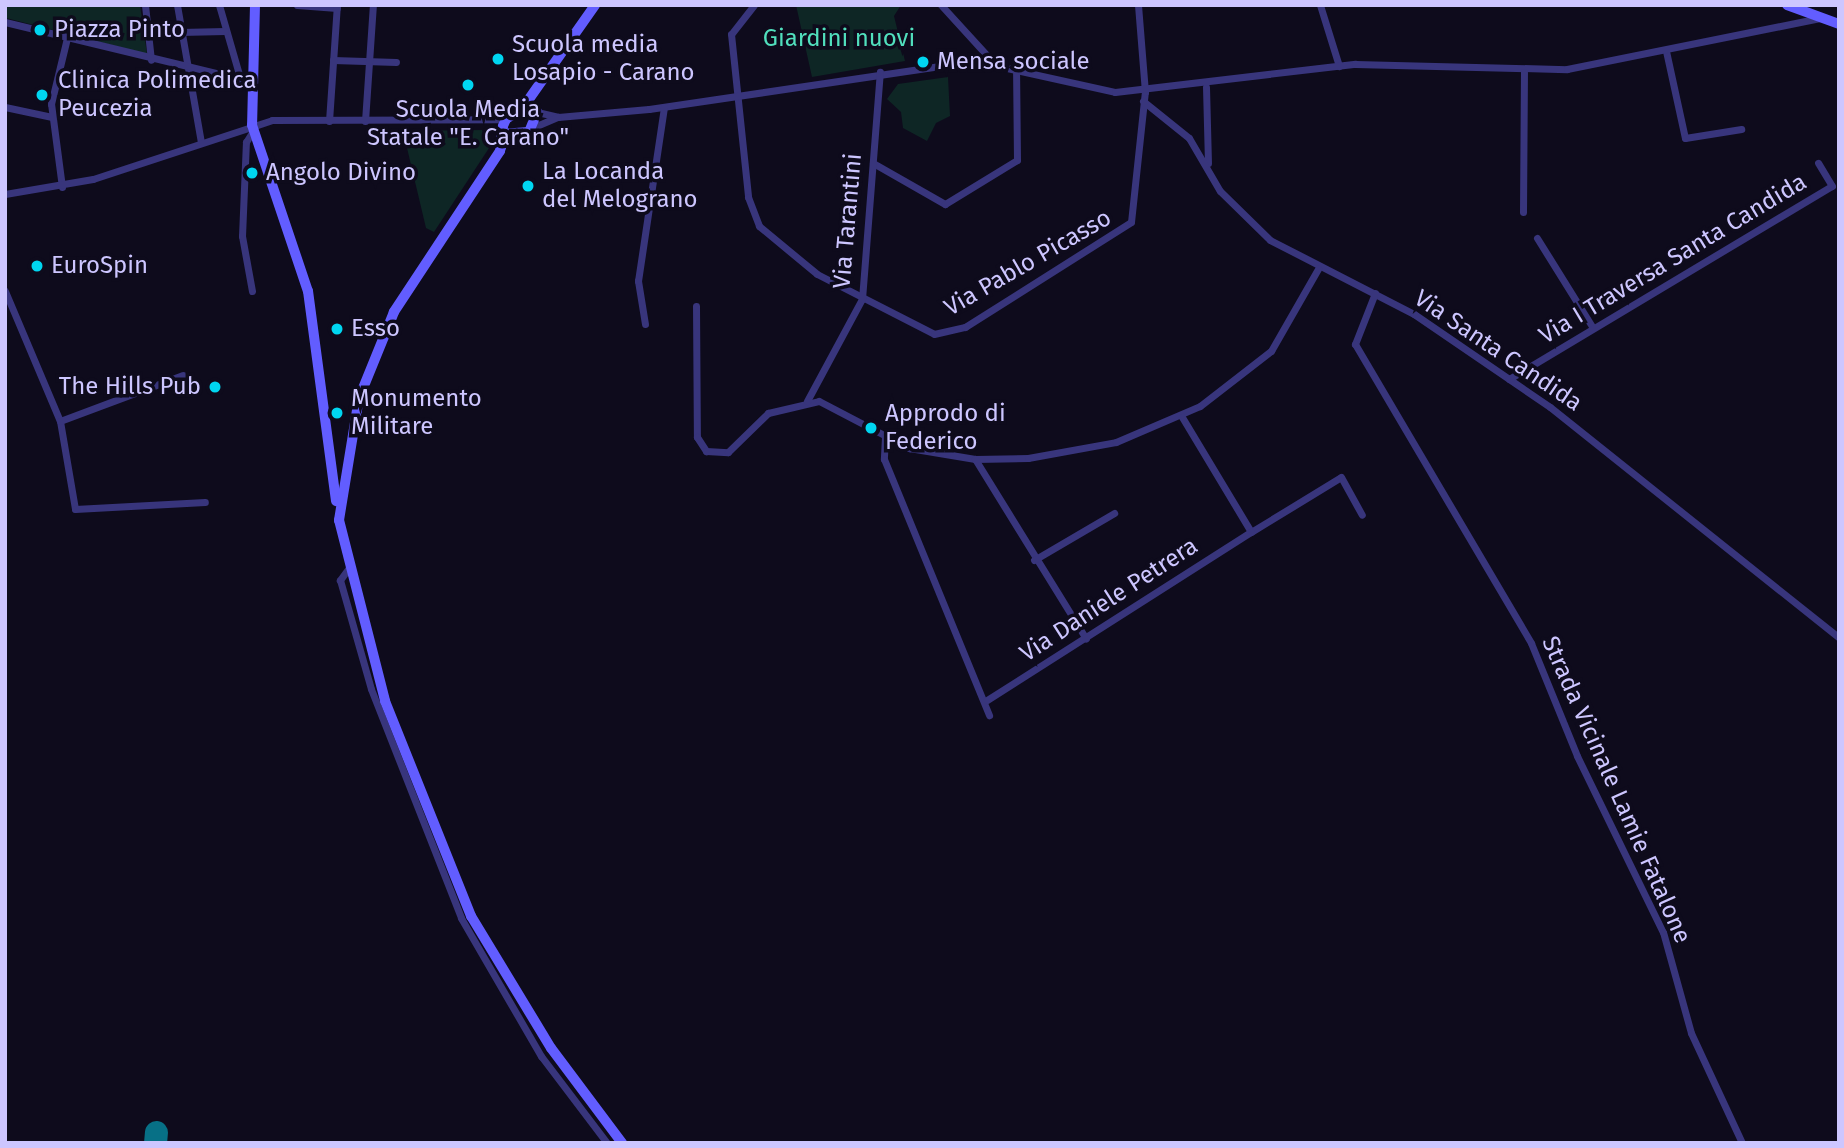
<!DOCTYPE html>
<html>
<head>
<meta charset="utf-8">
<style>
	body { margin:0 }
	#map { position:relative; width:1844px; height:1148px; overflow:hidden; background:#0e0b1c; font-family:"Fira Sans",sans-serif }
	div>[style] { position:absolute }
	.green>* { inset:0; background:#0e2625 }
	.taxiway>* { height:23px; margin:-11.5px; padding:0 11.5px; transform-origin:11.5px; border-radius:11.5px; background:#077086 }
	.street>* { height:7px; margin:-3.5px; padding:0 3.5px; transform-origin:3.5px; border-radius:3.5px; background:#38357c }
	.secondary>* { height:10px; margin:-5px; padding:0 5px; transform-origin:5px; border-radius:5px; background:#625dff }
	.dots>* { width:19px; height:19px; translate:-50% -50%; box-sizing:border-box; border:4px solid #0e0b1c; border-radius:50% }
	span { translate:-50% -50%; white-space:nowrap; text-align:center; line-height:1.15; -webkit-text-stroke:7px #0e0b1c; paint-order:stroke }
	.poi-label { font-size:24px; color:#cdc6ff }
	.left { translate:0 -50%; text-align:left }
	.right { translate:-100% -50%; text-align:right }
	.park-label { font-size:24px; color:#51dfbd }
	.street-label { font-size:24px; color:#cdc6ff }
	.frame { position:absolute; inset:0; border:7px solid #cdc6ff; pointer-events:none }
</style>
</head>
<body>
<div id="map">
	<div class="green">
		<i style="clip-path:polygon(6px 5px,140px 5px,147px 54px,6px 18px)"></i>
		<i style="clip-path:polygon(796px 5px,901px 5px,894px 16px,905px 61px,812px 77px)"></i>
		<i style="clip-path:polygon(948px 77px,950px 116px,936px 123px,927px 141px,903px 128px,901px 112px,887px 99px,898px 84px)"></i>
		<i style="clip-path:polygon(482px 130px,491px 145px,434px 232px,426px 228px,403px 131px)"></i>
	</div>
	<div class="taxiway">
		<i style="left:155px;top:1143px;width:11px;rotate:-85deg"></i>
	</div>
	<div class="street">
		<i style="left:145px;top:5px;width:55px;rotate:83.8deg"></i>
		<i style="left:177px;top:5px;width:139px;rotate:80.1deg"></i>
		<i style="left:219px;top:5px;width:79px;rotate:73.9deg"></i>
		<i style="left:297px;top:5px;width:40px;rotate:4.3deg"></i>
		<i style="left:754px;top:5px;width:37px;rotate:128deg"></i>
		<i style="left:731px;top:34px;width:164px;rotate:84deg"></i>
		<i style="left:748px;top:197px;width:31px;rotate:69deg"></i>
		<i style="left:759px;top:226px;width:75px;rotate:39.6deg"></i>
		<i style="left:817px;top:274px;width:131px;rotate:27.1deg"></i>
		<i style="left:934px;top:334px;width:32px;rotate:-13deg"></i>
		<i style="left:965px;top:327px;width:196px;rotate:-32.3deg"></i>
		<i style="left:1131px;top:222px;width:131px;rotate:-83.9deg"></i>
		<i style="left:1145px;top:92px;width:87px;rotate:-94.6deg"></i>
		<i style="left:941px;top:5px;width:77px;rotate:47.6deg"></i>
		<i style="left:1320px;top:5px;width:64px;rotate:72.7deg"></i>
		<i style="left:5px;top:22px;width:255px;rotate:13.6deg"></i>
		<i style="left:180px;top:32px;width:45px;rotate:-1.3deg"></i>
		<i style="left:1666px;top:51px;width:89px;rotate:77.7deg"></i>
		<i style="left:1685px;top:138px;width:57px;rotate:-9.1deg"></i>
		<i style="left:333px;top:60px;width:63px;rotate:1.8deg"></i>
		<i style="left:1206px;top:87px;width:76px;rotate:88.5deg"></i>
		<i style="left:1143px;top:101px;width:59px;rotate:38.8deg"></i>
		<i style="left:1189px;top:138px;width:61px;rotate:59.7deg"></i>
		<i style="left:1220px;top:191px;width:70px;rotate:44.4deg"></i>
		<i style="left:1270px;top:240px;width:162px;rotate:27.2deg"></i>
		<i style="left:1414px;top:314px;width:165px;rotate:34.4deg"></i>
		<i style="left:1550px;top:407px;width:370px;rotate:38.6deg"></i>
		<i style="left:5px;top:107px;width:48px;rotate:12deg"></i>
		<i style="left:537px;top:112px;width:22px;rotate:13deg"></i>
		<i style="left:558px;top:117px;width:91px;rotate:-5deg"></i>
		<i style="left:649px;top:109px;width:330px;rotate:-8.4deg"></i>
		<i style="left:975px;top:61px;width:143px;rotate:12.5deg"></i>
		<i style="left:1115px;top:92px;width:242px;rotate:-6.7deg"></i>
		<i style="left:1355px;top:64px;width:212px;rotate:1.4deg"></i>
		<i style="left:1567px;top:69px;width:258px;rotate:-11.4deg"></i>
		<i style="left:329px;top:121px;width:116px;rotate:-86.1deg"></i>
		<i style="left:365px;top:121px;width:116px;rotate:-86.1deg"></i>
		<i style="left:534px;top:127px;width:26px;rotate:-23deg"></i>
		<i style="left:873px;top:163px;width:83px;rotate:29.7deg"></i>
		<i style="left:945px;top:204px;width:84px;rotate:-31.4deg"></i>
		<i style="left:1017px;top:160px;width:93px;rotate:-90.6deg"></i>
		<i style="left:62px;top:187px;width:84px;rotate:-97.5deg"></i>
		<i style="left:51px;top:104px;width:68px;rotate:-76.4deg"></i>
		<i style="left:5px;top:194px;width:89px;rotate:-9.7deg"></i>
		<i style="left:93px;top:179px;width:188px;rotate:-18.2deg"></i>
		<i style="left:272px;top:120px;width:234px;rotate:-0.2deg"></i>
		<i style="left:1523px;top:212px;width:140px;rotate:-89.6deg"></i>
		<i style="left:1537px;top:238px;width:106px;rotate:58.1deg"></i>
		<i style="left:5px;top:291px;width:141px;rotate:67.1deg"></i>
		<i style="left:60px;top:421px;width:89px;rotate:80.3deg"></i>
		<i style="left:75px;top:509px;width:130px;rotate:-3.1deg"></i>
		<i style="left:252px;top:291px;width:56px;rotate:-100.3deg"></i>
		<i style="left:242px;top:236px;width:94px;rotate:-87.6deg"></i>
		<i style="left:246px;top:142px;width:15px;rotate:-58deg"></i>
		<i style="left:1375px;top:293px;width:55px;rotate:111.4deg"></i>
		<i style="left:1355px;top:344px;width:347px;rotate:59.5deg"></i>
		<i style="left:1531px;top:643px;width:122px;rotate:67.8deg"></i>
		<i style="left:1577px;top:756px;width:196px;rotate:64deg"></i>
		<i style="left:1663px;top:932px;width:105px;rotate:74.5deg"></i>
		<i style="left:1691px;top:1033px;width:121px;rotate:65.1deg"></i>
		<i style="left:696px;top:306px;width:131px;rotate:89.6deg"></i>
		<i style="left:697px;top:437px;width:17px;rotate:57deg"></i>
		<i style="left:706px;top:451px;width:22px;rotate:3deg"></i>
		<i style="left:728px;top:452px;width:56px;rotate:-44.3deg"></i>
		<i style="left:768px;top:413px;width:52px;rotate:-13.2deg"></i>
		<i style="left:819px;top:401px;width:102px;rotate:27.6deg"></i>
		<i style="left:909px;top:448px;width:67px;rotate:9.5deg"></i>
		<i style="left:975px;top:459px;width:53px;rotate:-1.1deg"></i>
		<i style="left:1028px;top:458px;width:89px;rotate:-10.3deg"></i>
		<i style="left:1116px;top:442px;width:91px;rotate:-23.2deg"></i>
		<i style="left:1200px;top:406px;width:90px;rotate:-37.8deg"></i>
		<i style="left:1271px;top:351px;width:95px;rotate:-60.2deg"></i>
		<i style="left:645px;top:324px;width:44px;rotate:-99.2deg"></i>
		<i style="left:638px;top:281px;width:176px;rotate:-81.5deg"></i>
		<i style="left:1509px;top:379px;width:376px;rotate:-30.9deg"></i>
		<i style="left:1832px;top:186px;width:27px;rotate:-121deg"></i>
		<i style="left:807px;top:401px;width:116px;rotate:-61.7deg"></i>
		<i style="left:862px;top:299px;width:228px;rotate:-85.5deg"></i>
		<i style="left:1182px;top:417px;width:134px;rotate:59deg"></i>
		<i style="left:1251px;top:532px;width:105px;rotate:-31.4deg"></i>
		<i style="left:1341px;top:477px;width:43px;rotate:61.1deg"></i>
		<i style="left:60px;top:421px;width:131px;rotate:-20.5deg"></i>
		<i style="left:885px;top:437px;width:22px;rotate:93deg"></i>
		<i style="left:884px;top:459px;width:277px;rotate:67.7deg"></i>
		<i style="left:975px;top:459px;width:211px;rotate:58.3deg"></i>
		<i style="left:1034px;top:560px;width:93px;rotate:-30.4deg"></i>
		<i style="left:348px;top:569px;width:14px;rotate:126deg"></i>
		<i style="left:340px;top:580px;width:113px;rotate:74.1deg"></i>
		<i style="left:371px;top:689px;width:246px;rotate:68.5deg"></i>
		<i style="left:461px;top:918px;width:160px;rotate:59.9deg"></i>
		<i style="left:541px;top:1056px;width:109px;rotate:52.8deg"></i>
		<i style="left:987px;top:700px;width:313px;rotate:-32.5deg"></i>
	</div>
	<div class="secondary">
		<i style="left:255px;top:5px;width:120px;rotate:91.4deg"></i>
		<i style="left:252px;top:125px;width:175px;rotate:71.4deg"></i>
		<i style="left:308px;top:291px;width:212px;rotate:82.4deg"></i>
		<i style="left:1787px;top:5px;width:55px;rotate:20.1deg"></i>
		<i style="left:522px;top:109px;width:127px;rotate:-54.9deg"></i>
		<i style="left:501px;top:134px;width:28px;rotate:-4deg"></i>
		<i style="left:529px;top:132px;width:22px;rotate:-68deg"></i>
		<i style="left:537px;top:112px;width:15px;rotate:-169deg"></i>
		<i style="left:522px;top:109px;width:19px;rotate:148deg"></i>
		<i style="left:506px;top:119px;width:8px;rotate:113deg"></i>
		<i style="left:503px;top:126px;width:8px;rotate:104deg"></i>
		<i style="left:501px;top:134px;width:13px;rotate:90deg"></i>
		<i style="left:501px;top:147px;width:4px;rotate:104deg"></i>
		<i style="left:500px;top:151px;width:193px;rotate:123.4deg"></i>
		<i style="left:394px;top:312px;width:93px;rotate:112.1deg"></i>
		<i style="left:359px;top:398px;width:124px;rotate:99.3deg"></i>
		<i style="left:339px;top:520px;width:187px;rotate:75.7deg"></i>
		<i style="left:385px;top:701px;width:232px;rotate:68.2deg"></i>
		<i style="left:471px;top:916px;width:154px;rotate:58.8deg"></i>
		<i style="left:551px;top:1048px;width:119px;rotate:53.2deg"></i>
	</div>
	<div class="dots">
		<i style="left:40px;top:30px;background:#00d6f1"></i>
		<i style="left:498px;top:59px;background:#00d6f1"></i>
		<i style="left:923px;top:62px;background:#00d6f1"></i>
		<i style="left:468px;top:85px;background:#00d6f1"></i>
		<i style="left:42px;top:95px;background:#00d6f1"></i>
		<i style="left:252px;top:173px;background:#00d6f1"></i>
		<i style="left:528px;top:186px;background:#00d6f1"></i>
		<i style="left:37px;top:266px;background:#00d6f1"></i>
		<i style="left:337px;top:329px;background:#00d6f1"></i>
		<i style="left:215px;top:387px;background:#00d6f1"></i>
		<i style="left:337px;top:413px;background:#00d6f1"></i>
		<i style="left:871px;top:428px;background:#00d6f1"></i>
	</div>
	<div class="poi-label">
		<span class="left" style="left:54px;top:30px">Piazza Pinto</span>
		<span class="left" style="left:512px;top:59px">Scuola media<br>Losapio - Carano</span>
		<span class="left" style="left:937px;top:62px">Mensa sociale</span>
		<span class="left" style="left:58px;top:95px">Clinica Polimedica<br>Peucezia</span>
		<span style="left:468px;top:124px">Scuola Media<br>Statale "E. Carano"</span>
		<span class="left" style="left:542px;top:186px">La Locanda<br>del Melograno</span>
		<span class="left" style="left:266px;top:173px">Angolo Divino</span>
		<span class="left" style="left:51px;top:266px">EuroSpin</span>
		<span class="left" style="left:351px;top:329px">Esso</span>
		<span class="right" style="left:201px;top:387px">The Hills Pub</span>
		<span class="left" style="left:351px;top:413px">Monumento<br>Militare</span>
		<span class="left" style="left:885px;top:428px">Approdo di<br>Federico</span>
	</div>
	<div class="park-label">
		<span style="left:839px;top:39px">Giardini nuovi</span>
	</div>
	<div class="street-label">
		<span style="left:848px;top:221px;rotate:-85deg">Via Tarantini</span>
		<span style="left:1673px;top:259px;rotate:-31deg">Via I Traversa Santa Candida</span>
		<span style="left:1028px;top:263px;rotate:-30deg">Via Pablo Picasso</span>
		<span style="left:1498px;top:351px;rotate:34deg">Via Santa Candida</span>
		<span style="left:1109px;top:600px;rotate:-33deg">Via Daniele Petrera</span>
		<span style="left:1616px;top:790px;rotate:66deg">Strada Vicinale Lamie Fatalone</span>
	</div>
	<div class="frame"></div>
</div>
</body>
</html>
